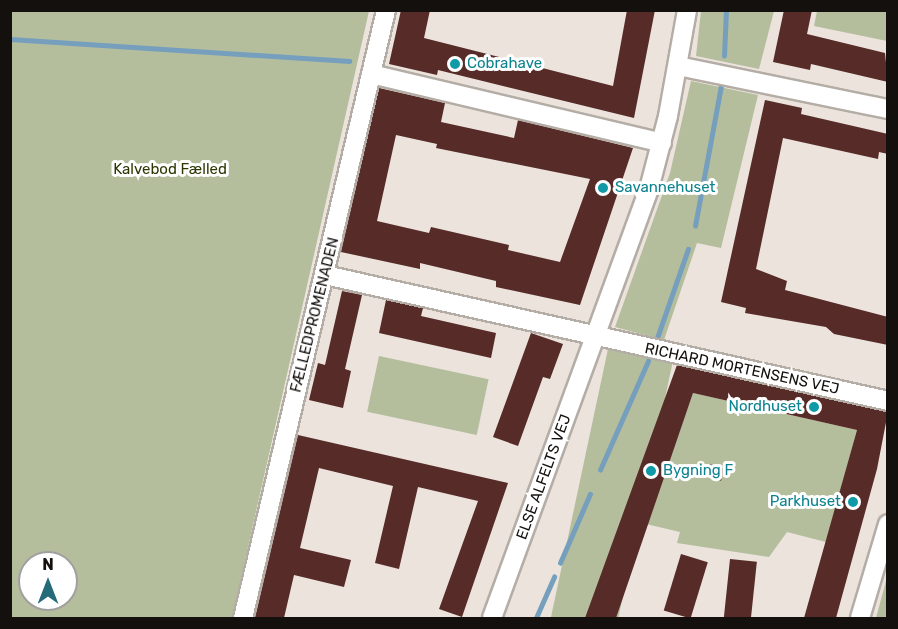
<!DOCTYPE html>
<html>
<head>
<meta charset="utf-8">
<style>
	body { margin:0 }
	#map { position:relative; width:898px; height:629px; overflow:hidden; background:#ebe3dc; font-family:Rubik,sans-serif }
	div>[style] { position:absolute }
	.green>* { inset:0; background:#b4be9d; transform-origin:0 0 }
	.stream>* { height:4.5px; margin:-2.25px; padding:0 2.25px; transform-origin:2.25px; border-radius:2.25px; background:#759fbd }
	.building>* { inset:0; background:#562b28; transform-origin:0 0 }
	.roads { filter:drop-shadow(2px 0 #b4ada6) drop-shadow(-2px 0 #b4ada6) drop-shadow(0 2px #b4ada6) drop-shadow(0 -2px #b4ada6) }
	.street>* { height:18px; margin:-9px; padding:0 9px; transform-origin:9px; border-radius:9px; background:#fff }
	.dots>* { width:16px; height:16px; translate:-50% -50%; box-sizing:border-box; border:3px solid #fff; border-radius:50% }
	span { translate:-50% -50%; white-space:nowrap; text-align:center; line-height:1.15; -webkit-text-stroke:6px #fff; paint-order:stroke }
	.culture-label { font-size:15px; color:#0d838f }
	.left { translate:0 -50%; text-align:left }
	.right { translate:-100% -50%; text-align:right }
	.park-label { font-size:15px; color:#2c3702 }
	.street-label { font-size:15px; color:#13100e }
	.frame { position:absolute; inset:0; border:12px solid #13100e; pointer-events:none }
	.north { position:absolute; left:18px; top:551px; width:60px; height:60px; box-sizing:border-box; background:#fff; border:2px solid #a19f9f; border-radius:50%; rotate:0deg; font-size:16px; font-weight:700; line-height:24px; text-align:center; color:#13100e }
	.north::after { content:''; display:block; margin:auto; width:21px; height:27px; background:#256b7a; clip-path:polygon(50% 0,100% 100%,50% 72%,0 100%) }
</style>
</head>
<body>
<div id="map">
	<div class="green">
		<i style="clip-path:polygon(evenodd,10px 11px,369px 11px,232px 618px,11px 618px,10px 11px,30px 563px,66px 563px,66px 599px,30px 599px,30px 563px)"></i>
		<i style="clip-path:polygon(701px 11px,774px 11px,759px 69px,696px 56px)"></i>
		<i style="clip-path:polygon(817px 11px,887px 11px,887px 41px,814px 26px)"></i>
		<i style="clip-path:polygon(691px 81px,758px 95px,721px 248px,697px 243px,664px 340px,615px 327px,670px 173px)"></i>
		<i style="left:608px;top:349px;width:66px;height:287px;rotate:12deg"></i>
		<i style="left:379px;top:356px;width:112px;height:57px;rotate:12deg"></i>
		<i style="clip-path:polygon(693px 393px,857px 430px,826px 542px,787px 532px,769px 557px,677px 543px,680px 532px,646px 524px)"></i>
		<i style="clip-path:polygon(887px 577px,887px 618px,876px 618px)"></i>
	</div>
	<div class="stream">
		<i style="left:10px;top:39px;width:340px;rotate:3.7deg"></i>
		<i style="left:724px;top:56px;width:46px;rotate:-87.5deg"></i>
		<i style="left:695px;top:226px;width:142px;rotate:-79.5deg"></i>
		<i style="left:657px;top:338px;width:94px;rotate:-70.8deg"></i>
		<i style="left:600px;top:470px;width:119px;rotate:-66.2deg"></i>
		<i style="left:560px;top:563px;width:75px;rotate:-66.5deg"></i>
		<i style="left:536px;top:618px;width:45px;rotate:-66.3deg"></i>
	</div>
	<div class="building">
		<i style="clip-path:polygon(401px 10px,430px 10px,424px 38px,613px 86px,627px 10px,655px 10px,634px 118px,438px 70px,437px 75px,389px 64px)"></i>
		<i style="clip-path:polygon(784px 10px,812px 10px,807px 34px,885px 53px,888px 82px,811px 64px,810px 70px,773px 62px)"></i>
		<i style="clip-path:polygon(evenodd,379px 88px,445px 103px,441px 122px,514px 138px,518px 120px,633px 148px,580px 305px,496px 287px,496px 281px,420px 263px,420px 269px,341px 252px,379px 88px,396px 135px,437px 144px,436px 148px,590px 179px,560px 262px,508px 250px,509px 245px,431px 227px,429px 233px,377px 221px,396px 135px)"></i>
		<i style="clip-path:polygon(765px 100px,802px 108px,801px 114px,888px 134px,888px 154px,879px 152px,878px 159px,783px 138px,756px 269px,787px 281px,785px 290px,888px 317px,888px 345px,834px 334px,826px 327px,745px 313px,746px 308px,721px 302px)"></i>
		<i style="clip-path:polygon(342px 291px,362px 295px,345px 369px,351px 371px,343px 408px,309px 400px,318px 363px,325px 365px)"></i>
		<i style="clip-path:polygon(386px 300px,423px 308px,421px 316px,496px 333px,491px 358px,379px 333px)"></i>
		<i style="clip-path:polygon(531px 333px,563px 344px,550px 379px,543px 377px,518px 446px,493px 437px)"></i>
		<i style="clip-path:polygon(677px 365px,888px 412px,877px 469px,836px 618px,804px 618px,857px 430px,693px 393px,616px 618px,585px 618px)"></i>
		<i style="clip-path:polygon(298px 435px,508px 483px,462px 617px,439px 609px,478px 501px,418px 487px,399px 569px,375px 563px,393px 486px,319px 468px,300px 548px,351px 560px,344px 587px,294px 575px,284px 618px,255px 618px)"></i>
		<i style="left:709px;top:464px;width:16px;height:13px;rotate:15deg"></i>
		<i style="left:681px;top:554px;width:28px;height:59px;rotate:17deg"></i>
		<i style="left:730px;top:559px;width:27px;height:59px;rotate:6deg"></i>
	</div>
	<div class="roads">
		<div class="street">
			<i style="left:678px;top:66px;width:214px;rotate:11.6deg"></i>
			<i style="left:371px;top:74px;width:299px;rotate:13.3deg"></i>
			<i style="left:325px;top:275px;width:577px;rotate:12.61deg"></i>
			<i style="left:243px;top:618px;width:625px;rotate:-76.76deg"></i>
			<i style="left:492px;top:618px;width:457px;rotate:-69.9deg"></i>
			<i style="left:649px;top:189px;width:75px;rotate:-75.4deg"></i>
			<i style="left:668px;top:116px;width:108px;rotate:-79.8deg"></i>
			<i style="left:860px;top:618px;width:98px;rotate:-73.4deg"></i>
		</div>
	</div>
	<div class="dots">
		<i style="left:455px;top:64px;background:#0f9aa8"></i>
		<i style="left:603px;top:188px;background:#0f9aa8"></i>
		<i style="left:814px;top:407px;background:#0f9aa8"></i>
		<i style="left:651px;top:471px;background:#0f9aa8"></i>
		<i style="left:853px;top:502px;background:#0f9aa8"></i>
	</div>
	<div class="culture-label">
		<span class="left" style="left:467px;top:64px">Cobrahave</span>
		<span class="left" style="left:615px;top:188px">Savannehuset</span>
		<span class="right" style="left:802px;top:407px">Nordhuset</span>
		<span class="left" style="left:663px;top:471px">Bygning F</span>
		<span class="right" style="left:841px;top:502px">Parkhuset</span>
	</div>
	<div class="park-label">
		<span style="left:170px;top:170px">Kalvebod Fælled</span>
	</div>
	<div class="street-label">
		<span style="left:315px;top:315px;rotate:-76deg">FÆLLEDPROMENADEN</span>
		<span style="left:742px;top:369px;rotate:12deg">RICHARD MORTENSENS VEJ</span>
		<span style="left:544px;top:477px;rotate:-70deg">ELSE ALFELTS VEJ</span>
	</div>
	<div class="frame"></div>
	<div class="north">N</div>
</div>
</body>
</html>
